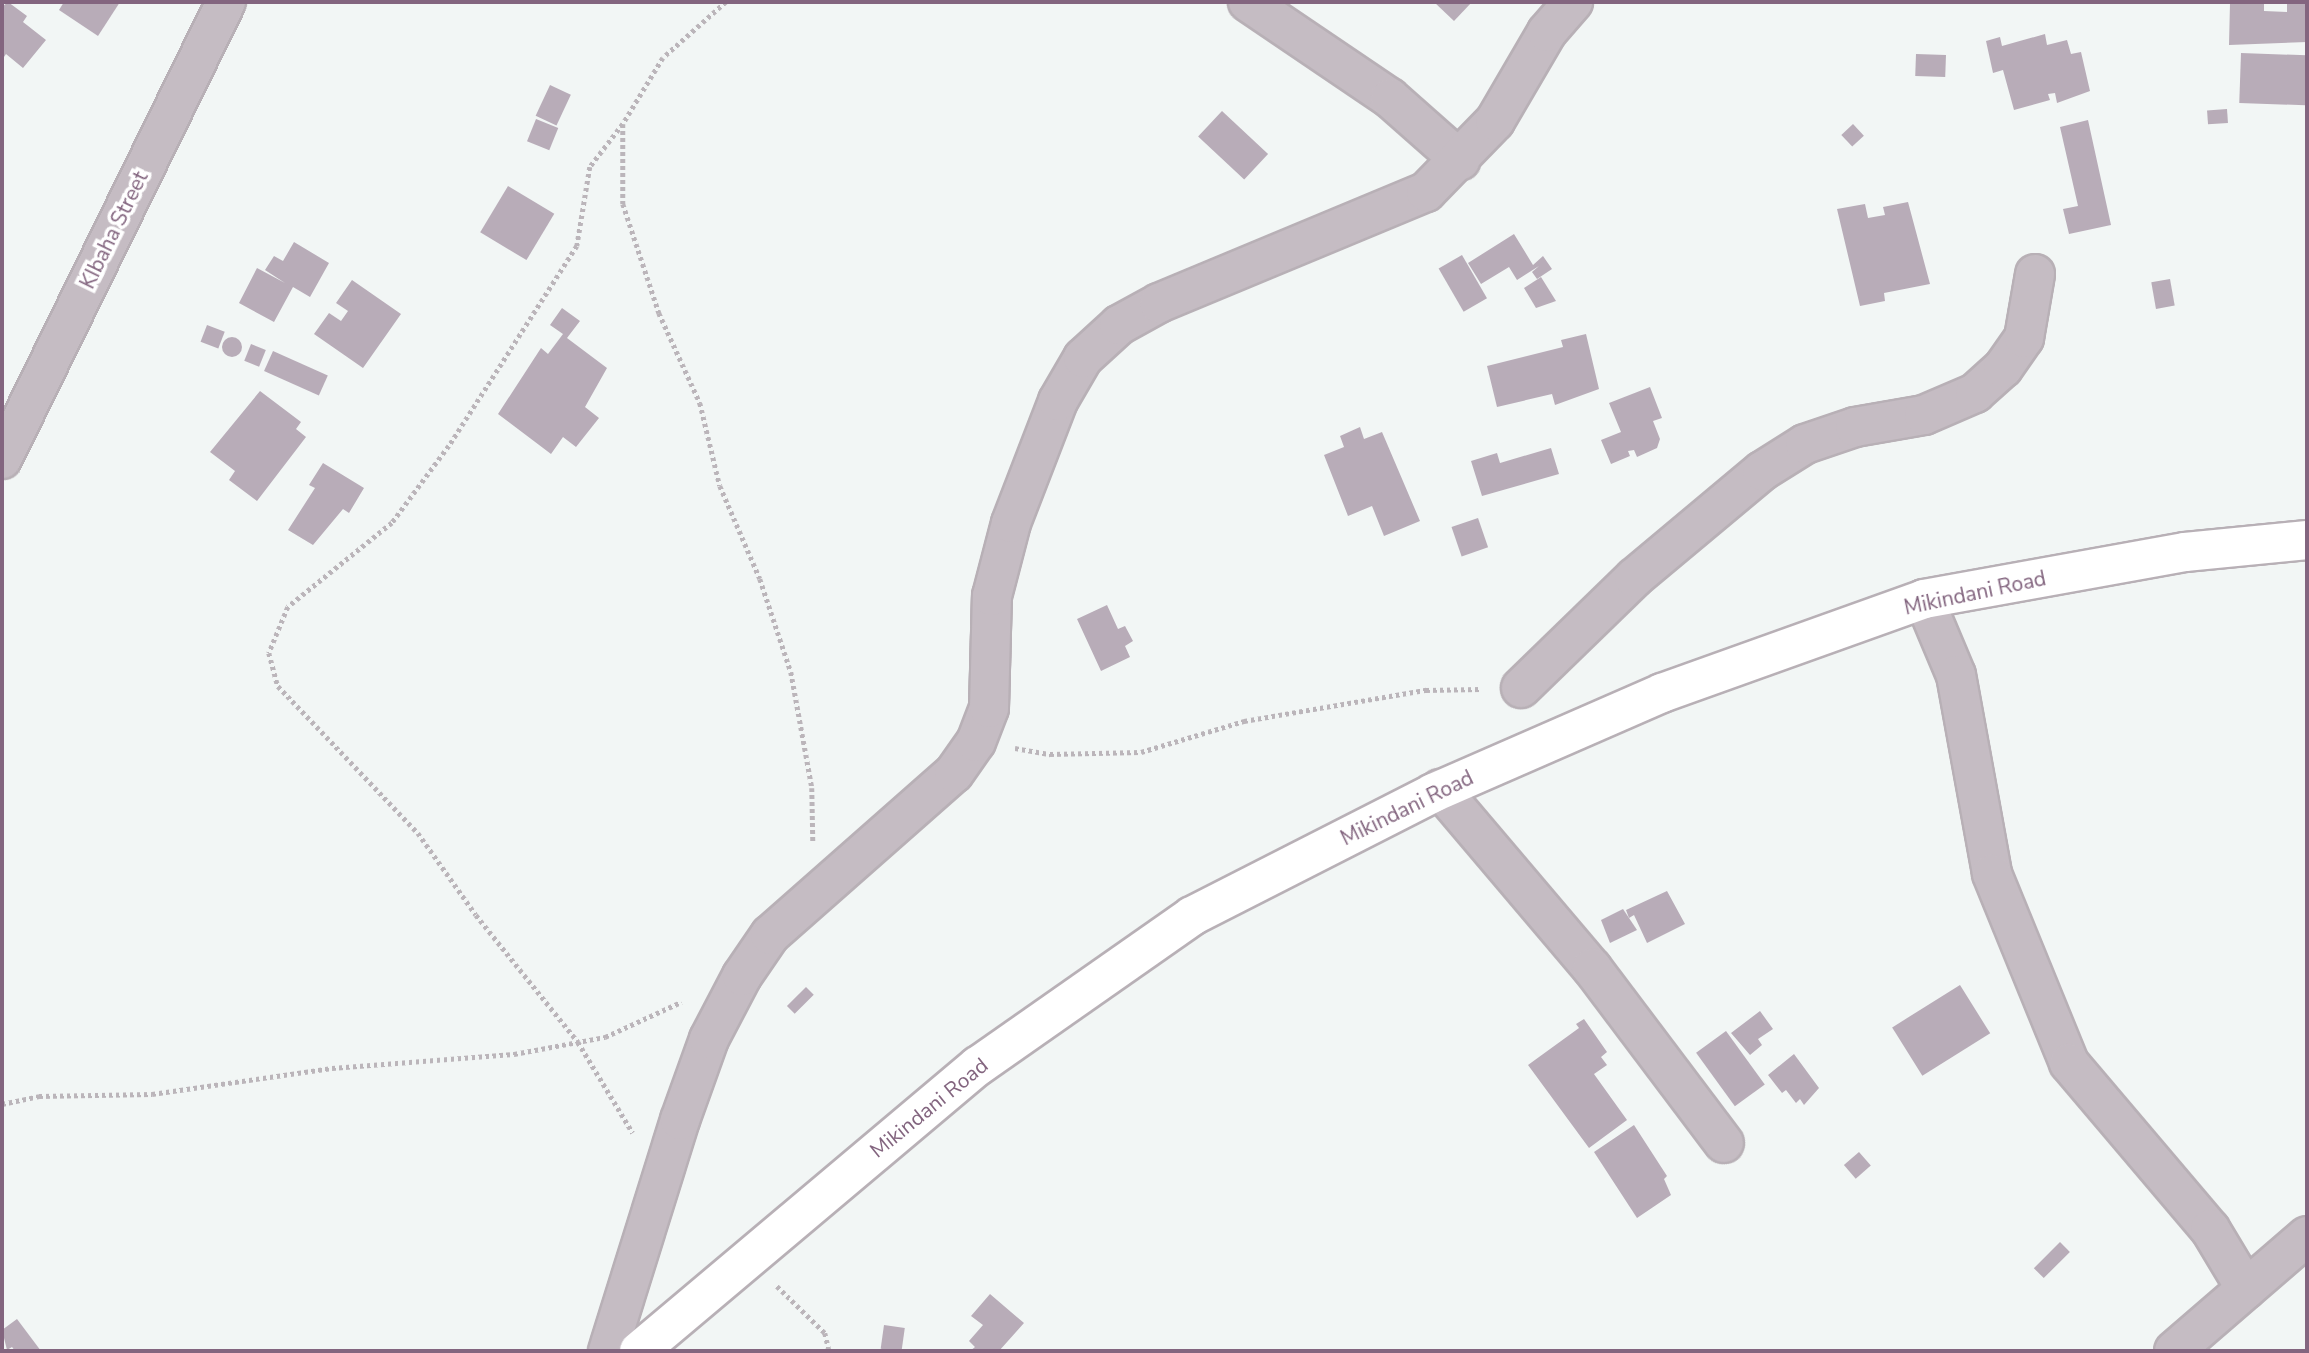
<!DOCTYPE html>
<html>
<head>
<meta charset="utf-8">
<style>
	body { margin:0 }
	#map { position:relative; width:2309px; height:1353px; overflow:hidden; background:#f2f6f5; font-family:"Nunito Sans",sans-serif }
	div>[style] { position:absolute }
	.building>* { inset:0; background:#b8acb8; transform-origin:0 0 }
	.round { border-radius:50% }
	.path>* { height:4.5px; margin-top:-2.25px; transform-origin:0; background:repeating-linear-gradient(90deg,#bbb5ba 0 3.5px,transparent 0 7px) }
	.roads { filter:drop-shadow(2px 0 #b8b0b6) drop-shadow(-2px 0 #b8b0b6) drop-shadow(0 2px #b8b0b6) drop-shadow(0 -2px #b8b0b6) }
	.minor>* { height:38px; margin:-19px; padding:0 19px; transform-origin:19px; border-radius:19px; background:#c5bcc3 }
	.highway>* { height:38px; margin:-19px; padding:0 19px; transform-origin:19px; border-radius:19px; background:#fff }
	span { translate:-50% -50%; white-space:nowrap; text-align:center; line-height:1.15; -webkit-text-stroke:7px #fff; paint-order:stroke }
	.street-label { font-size:21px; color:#83657f }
	.frame { position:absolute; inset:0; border:4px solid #83657f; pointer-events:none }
</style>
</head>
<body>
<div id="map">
	<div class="building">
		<i style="clip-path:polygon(8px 2px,27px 16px,23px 22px,46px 40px,23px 68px,6px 54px,2px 60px,2px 7px)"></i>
		<i style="clip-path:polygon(64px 2px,120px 2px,98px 36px,59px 10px)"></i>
		<i style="clip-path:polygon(1434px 2px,1472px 2px,1454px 21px)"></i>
		<i style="clip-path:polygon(2287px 2px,2307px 2px,2307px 42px,2229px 45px,2230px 3px,2264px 3px,2264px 11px,2287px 12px)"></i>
		<i style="clip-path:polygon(2045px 34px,2047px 45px,2067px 40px,2071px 54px,2081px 52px,2090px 91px,2057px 103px,2055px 93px,2048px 94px,2050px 100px,2014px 110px,2003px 70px,1993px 73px,1986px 41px,2000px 37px,2002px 46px)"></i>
		<i style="left:2241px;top:53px;width:66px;height:50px;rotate:2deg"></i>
		<i style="left:1916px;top:54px;width:30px;height:22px;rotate:2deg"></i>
		<i style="left:550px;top:85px;width:23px;height:34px;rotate:25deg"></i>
		<i style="left:2227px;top:109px;width:14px;height:20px;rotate:86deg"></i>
		<i style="left:1222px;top:111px;width:63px;height:35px;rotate:43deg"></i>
		<i style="left:536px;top:119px;width:24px;height:24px;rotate:22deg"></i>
		<i style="clip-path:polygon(2088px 120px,2111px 225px,2069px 234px,2063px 209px,2078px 206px,2060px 127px)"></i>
		<i style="left:1853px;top:124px;width:16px;height:16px;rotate:47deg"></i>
		<i style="left:508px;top:186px;width:54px;height:54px;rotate:31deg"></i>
		<i style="clip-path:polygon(1908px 202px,1930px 284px,1884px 293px,1885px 301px,1860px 306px,1837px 209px,1865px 204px,1868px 218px,1885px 215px,1883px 207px)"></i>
		<i style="clip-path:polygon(1514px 234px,1533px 265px,1543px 256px,1552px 269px,1537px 279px,1532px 272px,1539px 266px,1517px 280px,1509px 267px,1481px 284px,1468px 263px)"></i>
		<i style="clip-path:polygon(294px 242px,329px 263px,310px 297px,293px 287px,274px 322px,239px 303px,257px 268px,285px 283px,265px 270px,274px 256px,283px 261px)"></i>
		<i style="left:1462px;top:255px;width:50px;height:27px;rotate:60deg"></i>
		<i style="clip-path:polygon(1541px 277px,1556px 301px,1536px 308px,1524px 288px)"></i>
		<i style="left:2170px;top:279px;width:27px;height:19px;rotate:80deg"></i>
		<i style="clip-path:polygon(352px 280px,401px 314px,363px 368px,314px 334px,329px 313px,341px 321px,348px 311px,336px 303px)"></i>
		<i style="clip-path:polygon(562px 308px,580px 321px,567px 338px,607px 368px,585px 407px,599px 418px,576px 447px,563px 437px,551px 454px,498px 414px,541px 348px,548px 354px,563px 334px,550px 325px)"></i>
		<i style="left:207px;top:325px;width:19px;height:18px;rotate:21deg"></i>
		<i style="clip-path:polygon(1586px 334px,1599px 389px,1555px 405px,1552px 394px,1497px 407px,1487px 366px,1563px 347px,1561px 340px)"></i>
		<i class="round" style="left:222px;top:337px;width:20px;height:20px"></i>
		<i style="left:251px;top:344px;width:16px;height:18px;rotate:22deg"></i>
		<i style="left:273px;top:351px;width:60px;height:22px;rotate:24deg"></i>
		<i style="clip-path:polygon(1650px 387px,1662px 418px,1653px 421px,1660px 439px,1657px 448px,1637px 457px,1634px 450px,1628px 451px,1630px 456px,1611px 464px,1601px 440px,1621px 432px,1609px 403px)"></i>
		<i style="clip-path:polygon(260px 391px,301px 422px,296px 429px,306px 437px,257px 501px,229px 480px,235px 471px,210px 452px)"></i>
		<i style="clip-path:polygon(1360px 427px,1364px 439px,1382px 432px,1420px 521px,1384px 536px,1372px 506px,1348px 516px,1324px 455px,1344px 447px,1340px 436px)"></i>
		<i style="clip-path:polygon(1551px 448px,1559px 474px,1482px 496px,1471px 461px,1497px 453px,1500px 463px)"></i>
		<i style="clip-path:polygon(323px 463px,364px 488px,349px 513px,343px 509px,313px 545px,288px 530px,315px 488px,309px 485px)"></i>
		<i style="left:1478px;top:518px;width:31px;height:28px;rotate:71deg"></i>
		<i style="clip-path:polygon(1107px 605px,1118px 629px,1125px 626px,1133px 641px,1125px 646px,1130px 657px,1101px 671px,1077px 619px)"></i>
		<i style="clip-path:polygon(1667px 891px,1685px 924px,1647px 943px,1634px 915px,1629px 918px,1626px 910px)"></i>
		<i style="clip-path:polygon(1623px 909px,1637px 930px,1610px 943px,1601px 920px)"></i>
		<i style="left:1960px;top:985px;width:57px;height:80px;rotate:58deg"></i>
		<i style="left:806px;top:987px;width:11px;height:27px;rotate:45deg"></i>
		<i style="clip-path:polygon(1760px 1011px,1773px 1029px,1758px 1039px,1762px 1045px,1750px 1055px,1731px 1033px)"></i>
		<i style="clip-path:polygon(1584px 1019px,1607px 1052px,1601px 1057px,1607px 1065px,1594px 1074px,1627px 1120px,1589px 1148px,1528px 1065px,1579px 1028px,1576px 1024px)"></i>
		<i style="left:1726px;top:1031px;width:66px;height:37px;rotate:54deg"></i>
		<i style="clip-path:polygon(1794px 1054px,1819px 1088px,1804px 1105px,1800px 1099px,1796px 1103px,1786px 1090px,1782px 1093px,1768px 1075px)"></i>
		<i style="clip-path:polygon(1634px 1125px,1667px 1176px,1664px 1179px,1671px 1195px,1637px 1218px,1594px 1152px)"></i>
		<i style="left:1859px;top:1152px;width:18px;height:20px;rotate:49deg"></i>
		<i style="left:2060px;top:1242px;width:14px;height:37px;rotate:45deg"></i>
		<i style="clip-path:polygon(990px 1294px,1024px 1323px,999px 1351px,970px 1351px,975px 1347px,969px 1341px,983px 1325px,971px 1316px)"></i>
		<i style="clip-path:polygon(17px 1319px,41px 1351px,15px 1351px,12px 1347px,7px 1350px,2px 1330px)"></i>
		<i style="left:884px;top:1325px;width:21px;height:24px;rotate:8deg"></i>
	</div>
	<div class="path">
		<i style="left:726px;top:2px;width:84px;rotate:138.4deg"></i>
		<i style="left:663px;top:58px;width:77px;rotate:121.2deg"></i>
		<i style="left:623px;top:124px;width:80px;rotate:90deg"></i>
		<i style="left:623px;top:204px;width:115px;rotate:71.7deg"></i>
		<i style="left:659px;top:313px;width:99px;rotate:65.5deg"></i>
		<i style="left:700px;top:403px;width:85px;rotate:76.5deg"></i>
		<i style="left:720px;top:486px;width:101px;rotate:66.7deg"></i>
		<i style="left:760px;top:579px;width:98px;rotate:71.6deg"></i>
		<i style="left:791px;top:672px;width:118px;rotate:79.7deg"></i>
		<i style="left:812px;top:788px;width:54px;rotate:88.9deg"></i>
		<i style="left:623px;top:124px;width:54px;rotate:127.5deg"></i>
		<i style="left:590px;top:167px;width:80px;rotate:99.3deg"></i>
		<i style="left:577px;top:246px;width:237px;rotate:122.6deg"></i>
		<i style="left:449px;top:446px;width:96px;rotate:126.5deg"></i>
		<i style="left:392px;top:523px;width:134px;rotate:141.1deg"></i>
		<i style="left:288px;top:607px;width:50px;rotate:112.4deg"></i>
		<i style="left:269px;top:653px;width:34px;rotate:75deg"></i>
		<i style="left:278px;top:686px;width:203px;rotate:46.4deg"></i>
		<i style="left:418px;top:833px;width:100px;rotate:54.7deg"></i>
		<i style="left:476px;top:915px;width:163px;rotate:51.2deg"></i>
		<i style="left:578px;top:1042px;width:106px;rotate:58.9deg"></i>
		<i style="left:1015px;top:748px;width:36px;rotate:10deg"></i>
		<i style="left:1050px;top:754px;width:91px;rotate:-1.3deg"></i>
		<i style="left:1141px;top:752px;width:108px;rotate:-16.8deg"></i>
		<i style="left:1244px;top:721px;width:185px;rotate:-9.7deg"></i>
		<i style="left:1426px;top:690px;width:55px;rotate:-1deg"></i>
		<i style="left:2px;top:1104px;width:38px;rotate:-12deg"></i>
		<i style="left:39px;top:1096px;width:113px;rotate:-1deg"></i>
		<i style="left:152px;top:1094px;width:182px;rotate:-8.2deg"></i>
		<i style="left:332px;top:1068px;width:183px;rotate:-4.4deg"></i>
		<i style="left:514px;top:1054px;width:93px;rotate:-10.6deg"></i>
		<i style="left:605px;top:1037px;width:84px;rotate:-24.7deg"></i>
		<i style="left:777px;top:1286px;width:67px;rotate:44.4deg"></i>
		<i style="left:825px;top:1333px;width:18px;rotate:77deg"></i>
	</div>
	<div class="roads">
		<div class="minor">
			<i style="left:1248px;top:2px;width:171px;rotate:34.1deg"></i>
			<i style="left:1390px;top:98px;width:94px;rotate:41.5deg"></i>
			<i style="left:2px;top:459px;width:509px;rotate:-63.89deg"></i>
			<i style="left:1924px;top:599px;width:82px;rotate:67.2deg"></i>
			<i style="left:1956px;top:675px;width:202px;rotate:79.7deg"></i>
			<i style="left:1992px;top:874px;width:204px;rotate:67.8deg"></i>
			<i style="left:2069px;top:1063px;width:218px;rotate:49.7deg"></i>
			<i style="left:2210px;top:1229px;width:70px;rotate:59deg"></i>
			<i style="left:1521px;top:688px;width:158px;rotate:-44.2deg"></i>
			<i style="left:1634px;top:578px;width:167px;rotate:-39.9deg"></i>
			<i style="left:1762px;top:471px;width:51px;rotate:-32.1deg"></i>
			<i style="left:1805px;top:444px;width:53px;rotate:-18.8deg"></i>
			<i style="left:1855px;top:427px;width:70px;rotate:-9.9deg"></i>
			<i style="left:1924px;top:415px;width:56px;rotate:-23.3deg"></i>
			<i style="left:1975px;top:393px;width:38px;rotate:-42deg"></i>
			<i style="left:2003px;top:368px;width:37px;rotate:-55deg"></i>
			<i style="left:2024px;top:338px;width:65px;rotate:-80.2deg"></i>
			<i style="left:1440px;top:789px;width:235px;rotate:49.7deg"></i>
			<i style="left:1592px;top:968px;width:219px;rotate:53deg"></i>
			<i style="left:608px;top:1351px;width:242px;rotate:-72.7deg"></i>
			<i style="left:680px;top:1120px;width:86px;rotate:-70.3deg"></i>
			<i style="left:709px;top:1039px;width:71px;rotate:-62.4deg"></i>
			<i style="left:742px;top:976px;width:50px;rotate:-55.7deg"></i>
			<i style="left:770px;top:935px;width:245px;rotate:-41.4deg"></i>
			<i style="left:954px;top:773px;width:38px;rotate:-55deg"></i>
			<i style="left:976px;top:742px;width:36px;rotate:-69deg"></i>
			<i style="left:989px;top:708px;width:112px;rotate:-88.5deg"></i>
			<i style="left:992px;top:596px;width:75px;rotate:-75.4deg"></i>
			<i style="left:1011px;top:523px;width:131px;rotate:-68.9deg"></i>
			<i style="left:1058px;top:401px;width:50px;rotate:-59.8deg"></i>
			<i style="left:1083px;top:358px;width:49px;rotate:-42.5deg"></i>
			<i style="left:1119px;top:325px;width:46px;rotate:-28.8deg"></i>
			<i style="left:1159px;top:303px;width:289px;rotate:-22.6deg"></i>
			<i style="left:1426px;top:192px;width:99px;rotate:-45.8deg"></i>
			<i style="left:1495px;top:121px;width:103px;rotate:-59.7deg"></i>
			<i style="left:1547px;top:32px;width:40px;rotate:-49deg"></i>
			<i style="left:2174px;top:1351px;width:176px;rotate:-40.8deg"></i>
		</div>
		<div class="highway">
			<i style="left:639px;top:1351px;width:443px;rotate:-40.1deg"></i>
			<i style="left:978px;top:1066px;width:261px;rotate:-35deg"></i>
			<i style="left:1192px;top:916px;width:271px;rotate:-27deg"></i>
			<i style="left:1433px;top:793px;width:250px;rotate:-23.6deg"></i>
			<i style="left:1662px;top:693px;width:278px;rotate:-19.7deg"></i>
			<i style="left:1924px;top:599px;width:265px;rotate:-10.2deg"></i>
			<i style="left:2185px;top:552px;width:123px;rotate:-5.6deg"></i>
		</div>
	</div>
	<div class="street-label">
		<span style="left:114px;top:230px;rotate:-64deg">KIbaha Street</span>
		<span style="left:1975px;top:593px;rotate:-12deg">Mikindani Road</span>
		<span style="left:1407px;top:808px;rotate:-26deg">Mikindani Road</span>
		<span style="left:929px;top:1108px;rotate:-39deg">Mikindani Road</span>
	</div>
	<div class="frame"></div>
</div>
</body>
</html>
